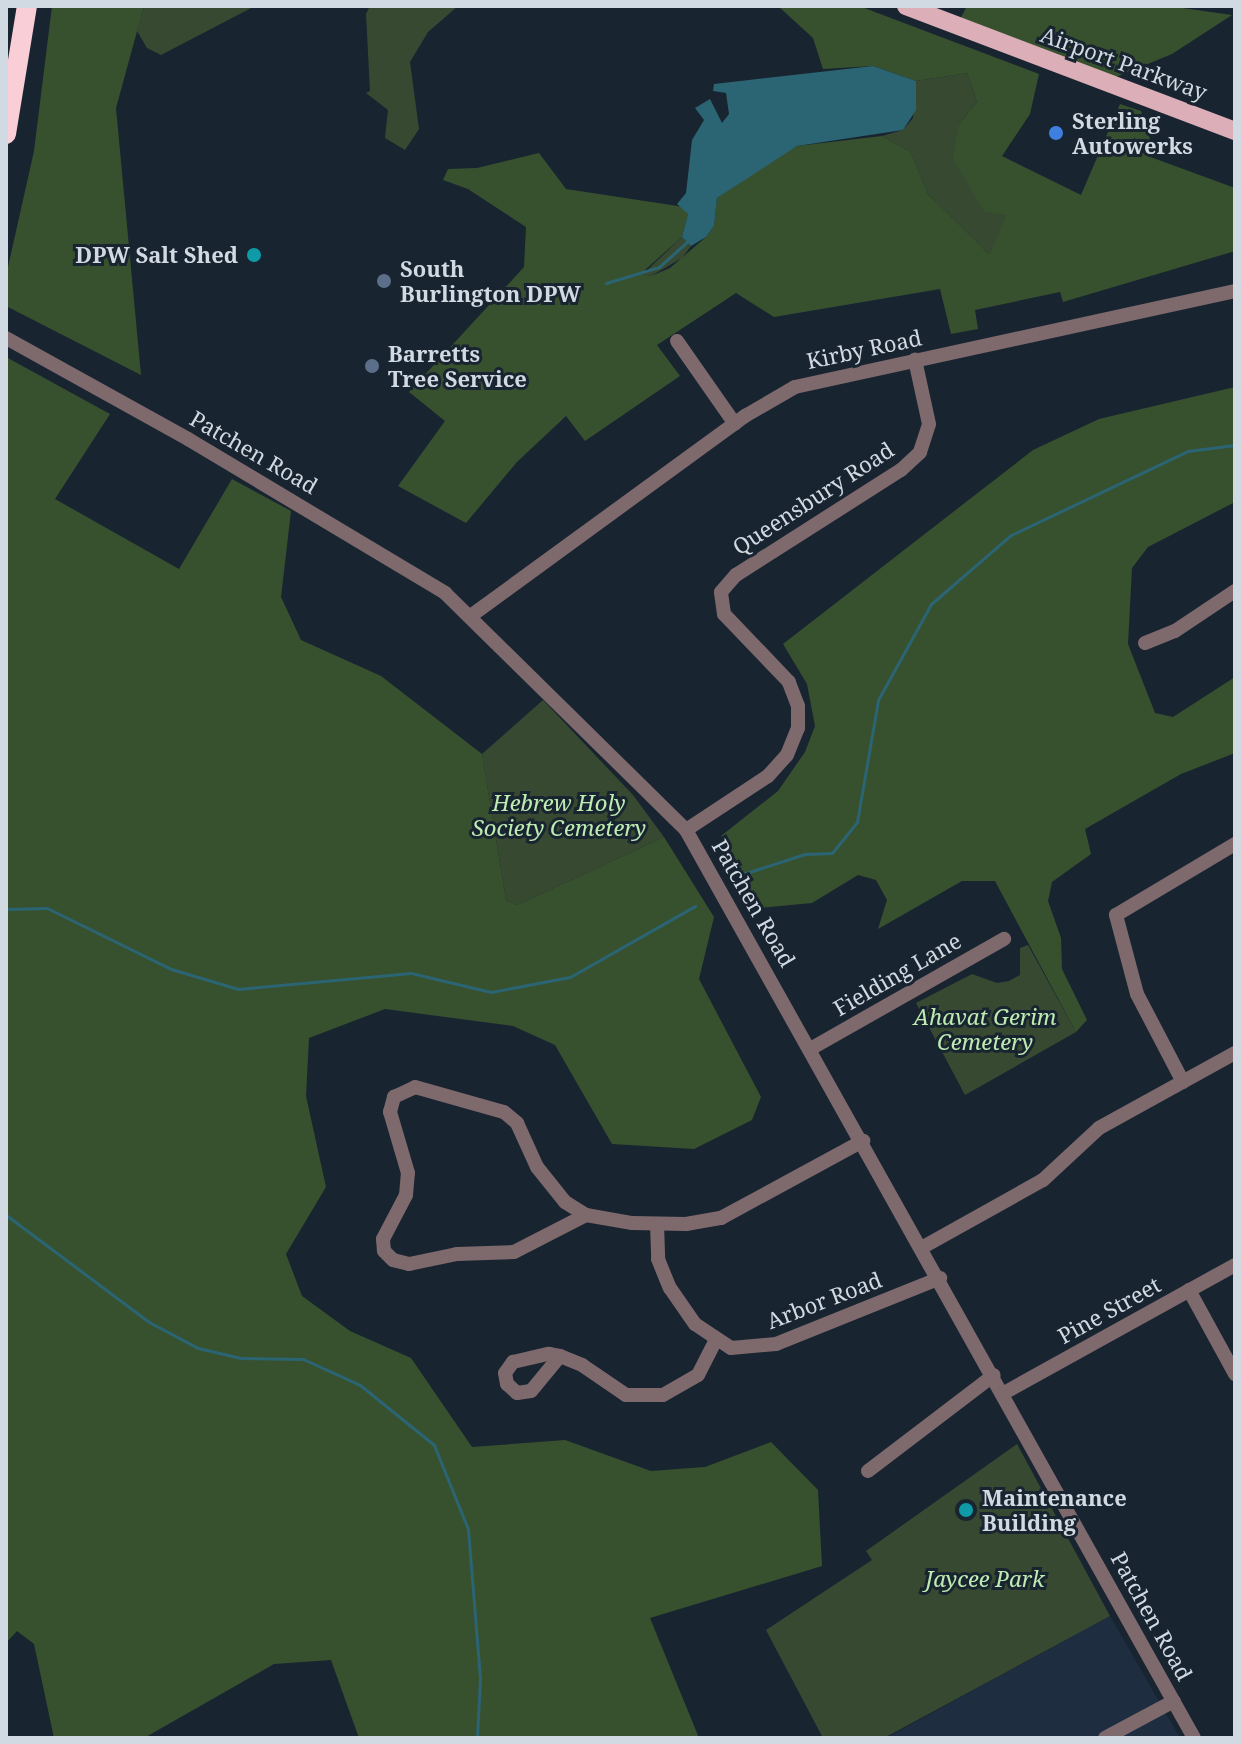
<!DOCTYPE html>
<html>
<head>
<meta charset="utf-8">
<style>
	body { margin:0 }
	#map { position:relative; width:1241px; height:1744px; overflow:hidden; background:#192431; font-family:"Noto Serif",serif }
	div>[style] { position:absolute }
	.built>* { inset:0; background:#1e2d40 }
	.green>* { inset:0; background:#374a31 }
	.forest>* { inset:0; background:#37512f }
	.water>* { inset:0; background:#2b6473 }
	.stream>* { height:3px; margin:-1.5px; padding:0 1.5px; transform-origin:1.5px; border-radius:1.5px; background:#2b6473 }
	.minor>* { height:14px; margin:-7px; padding:0 7px; transform-origin:7px; border-radius:7px; background:#7e696d }
	.major>* { height:18px; margin:-9px; padding:0 9px; transform-origin:9px; border-radius:9px; background:#dcafb8 }
	.highway>* { height:20px; margin:-10px; padding:0 10px; transform-origin:10px; border-radius:10px; background:#faced7 }
	.dots>* { width:22px; height:22px; translate:-50% -50%; box-sizing:border-box; border:4px solid #192431; border-radius:50% }
	span { translate:-50% -50%; white-space:nowrap; text-align:center; line-height:1.15; -webkit-text-stroke:6px #192431; paint-order:stroke }
	.street-label { font-size:22px; color:#d1d9e2 }
	.poi-label { font-size:22px; color:#d1d9e2; font-weight:700 }
	.left { translate:0 -50%; text-align:left }
	.right { translate:-100% -50%; text-align:right }
	.park-label { font-size:22px; color:#beecb0; font-style:italic }
	.frame { position:absolute; inset:0; border:8px solid #d1d9e2; pointer-events:none }
</style>
</head>
<body>
<div id="map">
	<div class="built">
		<i style="clip-path:polygon(1110px 1616px,1180px 1738px,886px 1738px)"></i>
	</div>
	<div class="green">
		<i style="clip-path:polygon(144px 6px,255px 6px,161px 55px,147px 48px,137px 31px)"></i>
		<i style="clip-path:polygon(370px 6px,458px 6px,428px 32px,410px 62px,419px 129px,405px 150px,385px 138px,388px 110px,366px 93px,370px 91px,366px 14px)"></i>
		<i style="clip-path:polygon(967px 73px,977px 102px,959px 124px,1008px 215px,989px 254px,928px 194px,911px 152px,882px 136px,903px 130px,913px 118px,916px 81px)"></i>
		<i style="clip-path:polygon(682px 237px,691px 246px,682px 258px,651px 276px,643px 274px)"></i>
		<i style="clip-path:polygon(543px 700px,633px 795px,664px 837px,517px 905px,506px 900px,482px 754px)"></i>
		<i style="clip-path:polygon(1028px 945px,1076px 1032px,965px 1095px,916px 1003px,972px 974px,997px 983px,1009px 981px,1020px 975px,1020px 948px)"></i>
		<i style="clip-path:polygon(1017px 1444px,1110px 1616px,884px 1738px,823px 1738px,766px 1630px,872px 1560px,866px 1551px)"></i>
	</div>
	<div class="forest">
		<i style="clip-path:polygon(52px 6px,144px 6px,116px 108px,141px 375px,6px 306px,6px 276px,34px 151px)"></i>
		<i style="clip-path:polygon(778px 6px,859px 6px,1039px 74px,1030px 114px,1002px 156px,1081px 195px,1120px 104px,1141px 111px,1150px 139px,1145px 155px,1235px 188px,1235px 251px,1063px 302px,1060px 292px,975px 310px,978px 329px,951px 334px,940px 289px,774px 317px,736px 293px,657px 345px,680px 376px,585px 441px,566px 416px,517px 462px,466px 523px,398px 486px,445px 421px,409px 392px,524px 267px,526px 227px,468px 189px,443px 180px,448px 169px,477px 168px,539px 153px,566px 189px,684px 207px,688px 214px,682px 237px,646px 269px,643px 274px,651px 276px,670px 268px,706px 237px,714px 226px,717px 198px,764px 165px,797px 146px,882px 136px,911px 152px,928px 194px,989px 254px,1007px 215px,984px 211px,953px 158px,959px 124px,977px 102px,967px 73px,916px 81px,873px 66px,823px 69px,813px 38px)"></i>
		<i style="clip-path:polygon(967px 6px,1168px 6px,1232px 15px,1172px 54px,1116px 77px,959px 21px)"></i>
		<i style="clip-path:polygon(6px 357px,110px 414px,55px 499px,179px 569px,232px 479px,291px 511px,281px 597px,301px 640px,381px 676px,482px 754px,506px 900px,517px 905px,664px 837px,714px 917px,699px 979px,761px 1097px,752px 1120px,694px 1149px,612px 1144px,555px 1045px,513px 1026px,385px 1009px,309px 1038px,306px 1096px,326px 1187px,286px 1254px,302px 1296px,350px 1331px,411px 1358px,472px 1447px,565px 1440px,651px 1471px,705px 1467px,771px 1442px,818px 1490px,822px 1566px,650px 1618px,699px 1738px,359px 1738px,331px 1660px,274px 1664px,144px 1738px,54px 1738px,34px 1644px,17px 1631px,6px 1643px)"></i>
		<i style="clip-path:polygon(1235px 387px,1235px 502px,1148px 547px,1132px 568px,1128px 644px,1155px 713px,1173px 717px,1235px 677px,1235px 753px,1181px 774px,1085px 829px,1091px 854px,1052px 882px,1048px 901px,1061px 938px,1062px 969px,1087px 1020px,1076px 1032px,995px 881px,962px 881px,878px 929px,887px 900px,876px 880px,858px 875px,812px 903px,759px 908px,721px 836px,778px 791px,805px 752px,815px 726px,807px 684px,783px 644px,1033px 450px,1099px 419px)"></i>
	</div>
	<div class="water">
		<i style="clip-path:polygon(873px 66px,916px 81px,916px 110px,903px 130px,797px 146px,717px 198px,714px 226px,706px 237px,691px 246px,682px 237px,688px 214px,677px 204px,686px 193px,692px 140px,704px 120px,695px 108px,710px 99px,722px 123px,729px 114px,726px 93px,713px 91px,714px 84px)"></i>
	</div>
	<div class="stream">
		<i style="left:606px;top:283px;width:55px;rotate:-16.8deg"></i>
		<i style="left:659px;top:267px;width:38px;rotate:-42deg"></i>
		<i style="left:743px;top:874px;width:65px;rotate:-17.9deg"></i>
		<i style="left:805px;top:854px;width:27px;rotate:-2deg"></i>
		<i style="left:832px;top:853px;width:40px;rotate:-51deg"></i>
		<i style="left:857px;top:822px;width:124px;rotate:-80.2deg"></i>
		<i style="left:878px;top:700px;width:110px;rotate:-61.1deg"></i>
		<i style="left:931px;top:604px;width:106px;rotate:-40.8deg"></i>
		<i style="left:1011px;top:535px;width:196px;rotate:-25.4deg"></i>
		<i style="left:1188px;top:451px;width:47px;rotate:-7.3deg"></i>
		<i style="left:6px;top:909px;width:41px;rotate:-1.4deg"></i>
		<i style="left:47px;top:908px;width:138px;rotate:26.2deg"></i>
		<i style="left:171px;top:969px;width:70px;rotate:16.6deg"></i>
		<i style="left:238px;top:989px;width:174px;rotate:-5.3deg"></i>
		<i style="left:411px;top:973px;width:82px;rotate:13.4deg"></i>
		<i style="left:491px;top:992px;width:80px;rotate:-10.8deg"></i>
		<i style="left:570px;top:977px;width:144px;rotate:-29.6deg"></i>
		<i style="left:6px;top:1215px;width:179px;rotate:36.8deg"></i>
		<i style="left:149px;top:1322px;width:55px;rotate:28deg"></i>
		<i style="left:198px;top:1348px;width:44px;rotate:13.1deg"></i>
		<i style="left:241px;top:1358px;width:62px;rotate:0.9deg"></i>
		<i style="left:303px;top:1359px;width:63px;rotate:24.5deg"></i>
		<i style="left:360px;top:1385px;width:95px;rotate:39deg"></i>
		<i style="left:434px;top:1445px;width:91px;rotate:68deg"></i>
		<i style="left:468px;top:1529px;width:149px;rotate:85.4deg"></i>
		<i style="left:480px;top:1678px;width:60px;rotate:92.9deg"></i>
	</div>
	<div class="minor">
		<i style="left:6px;top:338px;width:208px;rotate:29deg"></i>
		<i style="left:188px;top:439px;width:300px;rotate:30.9deg"></i>
		<i style="left:445px;top:593px;width:338px;rotate:44.5deg"></i>
		<i style="left:686px;top:830px;width:1040px;rotate:60.77deg"></i>
		<i style="left:677px;top:341px;width:101px;rotate:55.1deg"></i>
		<i style="left:472px;top:615px;width:338px;rotate:-36.1deg"></i>
		<i style="left:745px;top:416px;width:58px;rotate:-30.1deg"></i>
		<i style="left:795px;top:387px;width:450px;rotate:-12.3deg"></i>
		<i style="left:1145px;top:643px;width:32px;rotate:-22deg"></i>
		<i style="left:1175px;top:631px;width:72px;rotate:-33.7deg"></i>
		<i style="left:686px;top:830px;width:98px;rotate:-33.4deg"></i>
		<i style="left:768px;top:776px;width:28px;rotate:-48deg"></i>
		<i style="left:787px;top:755px;width:29px;rotate:-68deg"></i>
		<i style="left:798px;top:728px;width:22px;rotate:-90deg"></i>
		<i style="left:798px;top:706px;width:26px;rotate:-111deg"></i>
		<i style="left:789px;top:682px;width:94px;rotate:-133.7deg"></i>
		<i style="left:724px;top:614px;width:22px;rotate:-98deg"></i>
		<i style="left:721px;top:592px;width:23px;rotate:-49deg"></i>
		<i style="left:736px;top:575px;width:196px;rotate:-32.5deg"></i>
		<i style="left:901px;top:470px;width:26px;rotate:-43deg"></i>
		<i style="left:920px;top:452px;width:29px;rotate:-72deg"></i>
		<i style="left:929px;top:424px;width:66px;rotate:-102.3deg"></i>
		<i style="left:812px;top:1048px;width:221px;rotate:-29.6deg"></i>
		<i style="left:1183px;top:1082px;width:99px;rotate:-117.6deg"></i>
		<i style="left:1137px;top:994px;width:82px;rotate:-104.9deg"></i>
		<i style="left:1116px;top:915px;width:139px;rotate:-30.8deg"></i>
		<i style="left:586px;top:1215px;width:81px;rotate:152.8deg"></i>
		<i style="left:514px;top:1252px;width:57px;rotate:178deg"></i>
		<i style="left:457px;top:1254px;width:49px;rotate:168.2deg"></i>
		<i style="left:409px;top:1264px;width:16px;rotate:-166deg"></i>
		<i style="left:393px;top:1260px;width:13px;rotate:-135deg"></i>
		<i style="left:384px;top:1251px;width:12px;rotate:-95deg"></i>
		<i style="left:383px;top:1239px;width:50px;rotate:-62.4deg"></i>
		<i style="left:406px;top:1195px;width:22px;rotate:-85deg"></i>
		<i style="left:408px;top:1173px;width:64px;rotate:-106.4deg"></i>
		<i style="left:390px;top:1112px;width:16px;rotate:-75deg"></i>
		<i style="left:394px;top:1097px;width:23px;rotate:-25deg"></i>
		<i style="left:415px;top:1087px;width:92px;rotate:15.7deg"></i>
		<i style="left:504px;top:1112px;width:17px;rotate:40deg"></i>
		<i style="left:517px;top:1123px;width:48px;rotate:65.6deg"></i>
		<i style="left:537px;top:1167px;width:45px;rotate:51.3deg"></i>
		<i style="left:565px;top:1202px;width:25px;rotate:32deg"></i>
		<i style="left:586px;top:1215px;width:47px;rotate:9.9deg"></i>
		<i style="left:632px;top:1223px;width:54px;rotate:1.1deg"></i>
		<i style="left:686px;top:1224px;width:36px;rotate:-10deg"></i>
		<i style="left:721px;top:1218px;width:162px;rotate:-28.5deg"></i>
		<i style="left:657px;top:1224px;width:35px;rotate:88deg"></i>
		<i style="left:658px;top:1259px;width:31px;rotate:68deg"></i>
		<i style="left:670px;top:1288px;width:44px;rotate:55.2deg"></i>
		<i style="left:695px;top:1324px;width:43px;rotate:33.7deg"></i>
		<i style="left:731px;top:1348px;width:45px;rotate:-5.1deg"></i>
		<i style="left:776px;top:1344px;width:177px;rotate:-21.9deg"></i>
		<i style="left:923px;top:1247px;width:137px;rotate:-29.2deg"></i>
		<i style="left:1043px;top:1180px;width:76px;rotate:-42.9deg"></i>
		<i style="left:1099px;top:1128px;width:155px;rotate:-28.9deg"></i>
		<i style="left:1189px;top:1290px;width:96px;rotate:61.3deg"></i>
		<i style="left:560px;top:1356px;width:45px;rotate:129.6deg"></i>
		<i style="left:531px;top:1391px;width:14px;rotate:172deg"></i>
		<i style="left:517px;top:1393px;width:13px;rotate:-138deg"></i>
		<i style="left:507px;top:1384px;width:11px;rotate:-100deg"></i>
		<i style="left:505px;top:1373px;width:14px;rotate:-54deg"></i>
		<i style="left:513px;top:1362px;width:37px;rotate:-13deg"></i>
		<i style="left:549px;top:1354px;width:11px;rotate:10deg"></i>
		<i style="left:560px;top:1356px;width:24px;rotate:22deg"></i>
		<i style="left:582px;top:1365px;width:53px;rotate:34.3deg"></i>
		<i style="left:626px;top:1395px;width:37px"></i>
		<i style="left:663px;top:1395px;width:40px;rotate:-29.7deg"></i>
		<i style="left:698px;top:1375px;width:38px;rotate:-63deg"></i>
		<i style="left:1004px;top:1393px;width:264px;rotate:-29deg"></i>
		<i style="left:868px;top:1471px;width:158px;rotate:-37.3deg"></i>
		<i style="left:1105px;top:1738px;width:78px;rotate:-28.2deg"></i>
	</div>
	<div class="major">
		<i style="left:906px;top:6px;width:352px;rotate:20.8deg"></i>
	</div>
	<div class="highway">
		<i style="left:6px;top:134px;width:130px;rotate:-80.7deg"></i>
	</div>
	<div class="dots">
		<i style="left:1056px;top:133px;background:#3f7fe0"></i>
		<i style="left:254px;top:255px;background:#0f9aa8"></i>
		<i style="left:384px;top:281px;background:#5c6f8a"></i>
		<i style="left:372px;top:366px;background:#5c6f8a"></i>
		<i style="left:966px;top:1510px;background:#0f9aa8"></i>
	</div>
	<div class="street-label">
		<span style="left:1124px;top:63px;rotate:20deg">Airport Parkway</span>
		<span style="left:864px;top:349px;rotate:-12deg">Kirby Road</span>
		<span style="left:254px;top:452px;rotate:30deg">Patchen Road</span>
		<span style="left:813px;top:498px;rotate:-33deg">Queensbury Road</span>
		<span style="left:754px;top:903px;rotate:60deg">Patchen Road</span>
		<span style="left:897px;top:974px;rotate:-30deg">Fielding Lane</span>
		<span style="left:824px;top:1300px;rotate:-21deg">Arbor Road</span>
		<span style="left:1109px;top:1310px;rotate:-29deg">Pine Street</span>
		<span style="left:1152px;top:1616px;rotate:61deg">Patchen Road</span>
	</div>
	<div class="poi-label">
		<span class="left" style="left:1072px;top:133px">Sterling<br>Autowerks</span>
		<span class="right" style="left:238px;top:255px">DPW Salt Shed</span>
		<span class="left" style="left:400px;top:281px">South<br>Burlington DPW</span>
		<span class="left" style="left:388px;top:366px">Barretts<br>Tree Service</span>
		<span class="left" style="left:982px;top:1510px">Maintenance<br>Building</span>
	</div>
	<div class="park-label">
		<span style="left:559px;top:815px">Hebrew Holy<br>Society Cemetery</span>
		<span style="left:985px;top:1029px">Ahavat Gerim<br>Cemetery</span>
		<span style="left:985px;top:1579px">Jaycee Park</span>
	</div>
	<div class="frame"></div>
</div>
</body>
</html>
